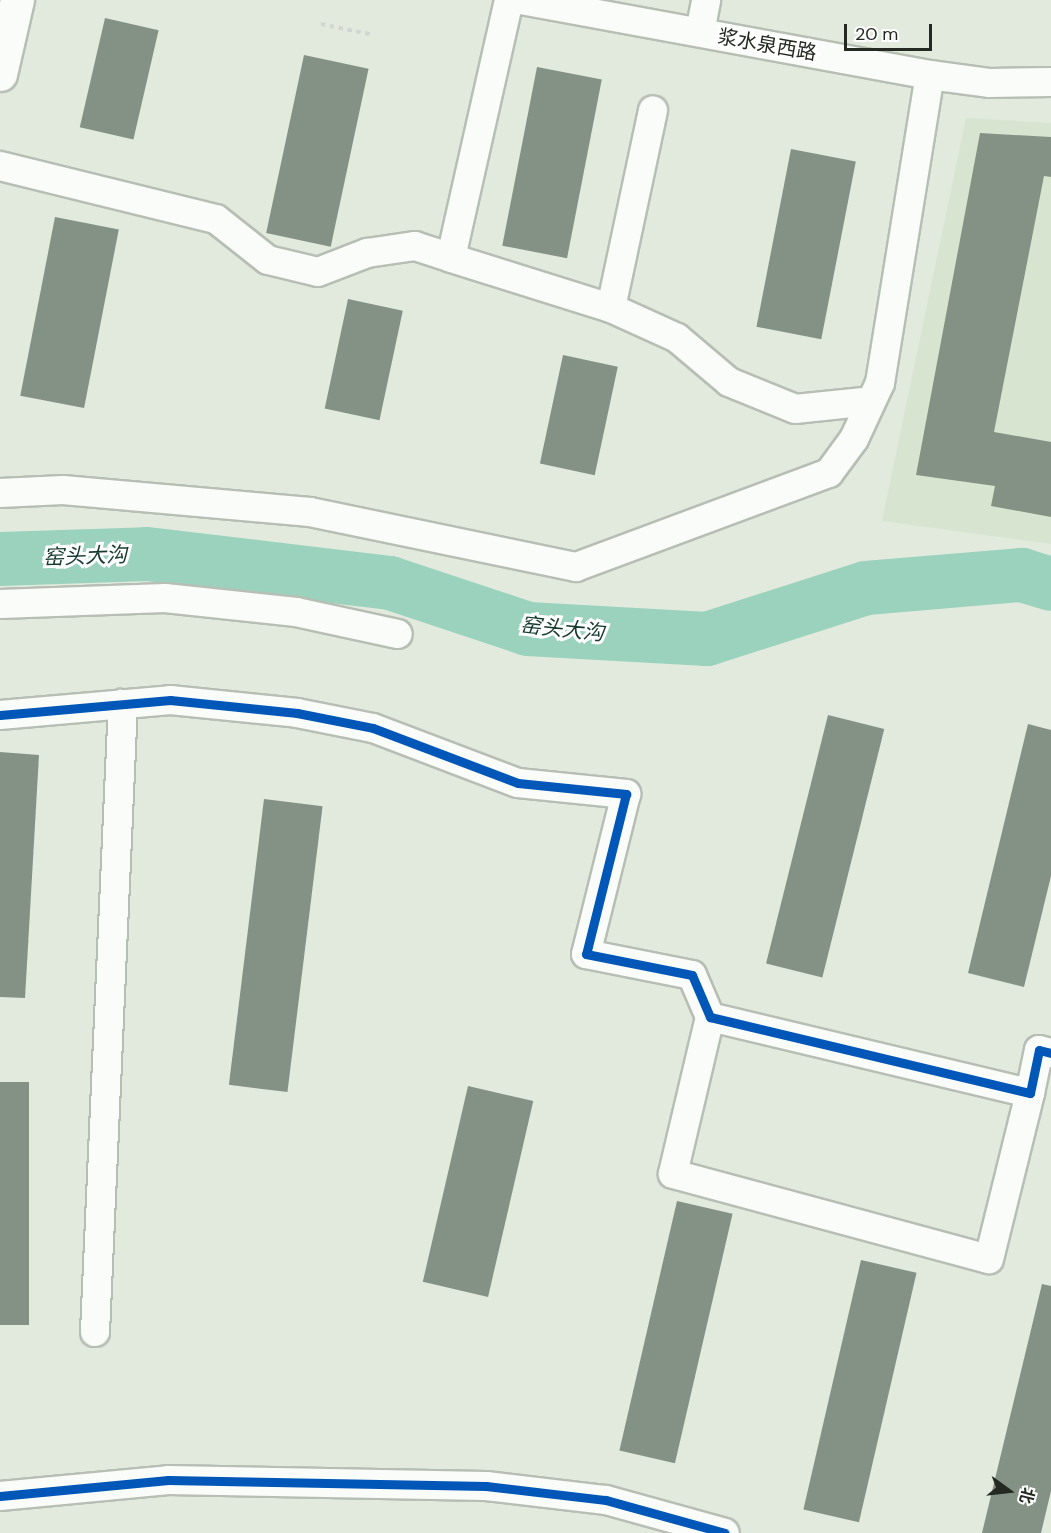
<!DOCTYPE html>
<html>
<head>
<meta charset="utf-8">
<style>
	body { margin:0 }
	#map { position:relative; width:1051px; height:1533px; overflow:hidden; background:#e1eadd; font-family:"DM Sans","Noto Sans SC",sans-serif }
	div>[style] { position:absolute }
	.built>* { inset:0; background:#d7e5d0 }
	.river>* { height:54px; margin:-27px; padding:0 27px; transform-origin:27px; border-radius:27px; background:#9ad2be }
	.building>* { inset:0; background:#849286; transform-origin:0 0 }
	.path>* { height:4px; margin-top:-2px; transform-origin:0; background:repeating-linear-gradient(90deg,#d2d5d0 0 4.5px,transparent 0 9px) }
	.roads { filter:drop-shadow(2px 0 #b7beb4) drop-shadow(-2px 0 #b7beb4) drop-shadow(0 2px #b7beb4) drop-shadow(0 -2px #b7beb4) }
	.minor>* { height:28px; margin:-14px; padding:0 14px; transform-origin:14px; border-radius:14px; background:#fafcfa }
	.major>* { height:33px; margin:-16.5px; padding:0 16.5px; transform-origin:16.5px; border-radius:16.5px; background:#fafcfa }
	.cycleway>* { height:9px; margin:-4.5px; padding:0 4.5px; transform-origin:4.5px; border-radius:4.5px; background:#0057b8 }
	span { translate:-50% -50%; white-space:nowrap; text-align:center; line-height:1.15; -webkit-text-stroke:6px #fff; paint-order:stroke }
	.street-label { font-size:20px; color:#242921 }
	.water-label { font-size:21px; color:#16392f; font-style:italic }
	.north { position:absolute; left:979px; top:1461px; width:60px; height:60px; -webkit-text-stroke:4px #fff; paint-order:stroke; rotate:105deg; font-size:16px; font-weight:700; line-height:24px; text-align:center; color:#242921 }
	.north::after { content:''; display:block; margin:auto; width:21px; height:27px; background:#242921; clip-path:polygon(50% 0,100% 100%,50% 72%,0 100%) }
	.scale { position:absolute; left:844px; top:24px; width:88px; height:27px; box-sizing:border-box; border:3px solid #242921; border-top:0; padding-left:8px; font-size:18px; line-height:21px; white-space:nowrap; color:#242921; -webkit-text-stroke:4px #fff; paint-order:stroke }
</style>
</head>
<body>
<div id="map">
	<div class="built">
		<i style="clip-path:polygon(966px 118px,1051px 123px,1051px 544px,882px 521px)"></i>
	</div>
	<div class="river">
		<i style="left:0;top:559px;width:147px;rotate:-1.9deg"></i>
		<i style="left:147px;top:554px;width:245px;rotate:6.8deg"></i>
		<i style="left:390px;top:583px;width:145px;rotate:18.4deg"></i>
		<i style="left:528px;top:629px;width:179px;rotate:3.2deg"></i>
		<i style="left:707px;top:639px;width:167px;rotate:-17.8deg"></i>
		<i style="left:866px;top:588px;width:157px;rotate:-4.8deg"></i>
		<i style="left:1022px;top:575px;width:30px;rotate:17deg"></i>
	</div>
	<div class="building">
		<i style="left:105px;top:18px;width:55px;height:112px;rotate:13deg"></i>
		<i style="left:304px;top:55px;width:66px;height:182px;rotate:12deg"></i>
		<i style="left:537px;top:67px;width:66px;height:182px;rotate:11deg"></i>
		<i style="clip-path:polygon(980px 133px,1051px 137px,1051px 177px,1044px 176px,994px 432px,1051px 442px,1051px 517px,991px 506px,995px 486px,916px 475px)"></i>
		<i style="left:791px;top:149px;width:66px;height:181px;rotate:11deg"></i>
		<i style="left:55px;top:217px;width:65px;height:182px;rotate:11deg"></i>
		<i style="left:348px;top:299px;width:56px;height:112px;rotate:12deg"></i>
		<i style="left:563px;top:355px;width:56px;height:111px;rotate:12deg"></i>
		<i style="left:828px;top:715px;width:58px;height:256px;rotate:14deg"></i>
		<i style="clip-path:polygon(1028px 724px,1051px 730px,1051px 876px,1024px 987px,968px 973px)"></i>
		<i style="clip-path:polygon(0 752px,39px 755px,25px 998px,0 997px)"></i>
		<i style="left:264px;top:799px;width:59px;height:288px;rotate:7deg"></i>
		<i style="left:0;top:1082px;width:29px;height:243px"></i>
		<i style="left:468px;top:1086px;width:67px;height:201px;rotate:13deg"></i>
		<i style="left:677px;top:1201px;width:57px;height:256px;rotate:13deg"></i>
		<i style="left:861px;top:1260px;width:57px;height:256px;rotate:13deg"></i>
		<i style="clip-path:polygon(1042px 1284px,1051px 1286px,1051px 1491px,1041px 1533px,982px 1533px)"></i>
	</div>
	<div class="path">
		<i style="left:321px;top:24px;width:54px;rotate:11.7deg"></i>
	</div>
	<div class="roads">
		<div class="minor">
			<i style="left:509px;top:0;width:264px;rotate:102.7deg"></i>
			<i style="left:451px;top:258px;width:168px;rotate:17.4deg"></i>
			<i style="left:611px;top:308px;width:72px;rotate:24.4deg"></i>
			<i style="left:677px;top:338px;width:68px;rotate:40.2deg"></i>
			<i style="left:729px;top:382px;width:71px;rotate:22.2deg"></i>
			<i style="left:795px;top:409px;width:76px;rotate:-6deg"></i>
			<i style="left:521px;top:0;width:416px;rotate:10.4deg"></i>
			<i style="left:930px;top:75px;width:61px;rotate:7.6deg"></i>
			<i style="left:990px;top:83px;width:61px;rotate:-0.9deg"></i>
			<i style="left:700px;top:32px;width:33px;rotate:-79deg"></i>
			<i style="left:0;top:166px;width:222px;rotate:13.8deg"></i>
			<i style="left:216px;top:219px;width:66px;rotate:38.3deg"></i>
			<i style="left:268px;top:260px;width:51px;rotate:13.5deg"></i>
			<i style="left:318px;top:272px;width:53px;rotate:-21.2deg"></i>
			<i style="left:367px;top:253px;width:49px;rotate:-8.3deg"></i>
			<i style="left:415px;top:246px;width:38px;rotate:18deg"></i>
			<i style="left:611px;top:308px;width:202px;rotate:-78deg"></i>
			<i style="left:0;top:493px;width:63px;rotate:-2.7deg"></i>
			<i style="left:63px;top:490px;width:248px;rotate:5.1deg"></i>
			<i style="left:310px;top:512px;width:272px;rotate:11.7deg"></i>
			<i style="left:576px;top:567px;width:270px;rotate:-20.4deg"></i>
			<i style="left:829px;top:473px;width:42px;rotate:-53.7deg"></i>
			<i style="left:854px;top:439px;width:62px;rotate:-65.1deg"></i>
			<i style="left:880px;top:383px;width:312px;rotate:-80.8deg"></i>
			<i style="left:0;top:604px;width:165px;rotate:-2.1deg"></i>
			<i style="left:165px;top:598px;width:132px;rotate:6.1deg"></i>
			<i style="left:296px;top:612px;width:104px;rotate:12.2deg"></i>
			<i style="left:0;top:715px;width:171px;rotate:-5deg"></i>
			<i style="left:170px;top:700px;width:128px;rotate:5.8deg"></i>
			<i style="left:297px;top:713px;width:77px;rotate:11.2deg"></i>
			<i style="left:373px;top:728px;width:155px;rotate:20.8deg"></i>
			<i style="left:518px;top:783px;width:109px;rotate:5.8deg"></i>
			<i style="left:626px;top:794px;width:165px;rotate:104deg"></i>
			<i style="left:586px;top:954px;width:108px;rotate:11.2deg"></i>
			<i style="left:692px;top:975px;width:46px;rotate:66.8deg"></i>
			<i style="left:710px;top:1017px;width:329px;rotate:13.4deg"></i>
			<i style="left:1030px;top:1093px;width:44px;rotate:-78.2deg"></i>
			<i style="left:1039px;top:1050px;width:12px;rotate:14deg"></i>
			<i style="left:710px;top:1017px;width:161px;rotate:103.3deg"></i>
			<i style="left:673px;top:1174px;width:327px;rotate:15.1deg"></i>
			<i style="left:989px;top:1259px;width:171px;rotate:-76.1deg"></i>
			<i style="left:95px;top:1332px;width:629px;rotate:-87.45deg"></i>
			<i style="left:0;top:1496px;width:169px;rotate:-5.4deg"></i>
			<i style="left:168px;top:1480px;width:318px;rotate:1.1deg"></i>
			<i style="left:486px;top:1486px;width:121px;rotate:6.7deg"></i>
			<i style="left:606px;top:1500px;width:123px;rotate:15.5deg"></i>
		</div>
		<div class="major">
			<i style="left:0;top:74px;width:76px;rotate:-77.1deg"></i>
		</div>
	</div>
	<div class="cycleway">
		<i style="left:0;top:715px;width:171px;rotate:-5deg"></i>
		<i style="left:170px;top:700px;width:128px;rotate:5.8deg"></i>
		<i style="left:297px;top:713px;width:77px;rotate:11.2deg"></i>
		<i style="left:373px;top:728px;width:155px;rotate:20.8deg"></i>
		<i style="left:518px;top:783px;width:109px;rotate:5.8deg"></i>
		<i style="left:626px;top:794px;width:165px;rotate:104deg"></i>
		<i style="left:586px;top:954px;width:108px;rotate:11.2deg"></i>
		<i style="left:692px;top:975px;width:46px;rotate:66.8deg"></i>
		<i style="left:710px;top:1017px;width:329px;rotate:13.4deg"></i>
		<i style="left:1030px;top:1093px;width:44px;rotate:-78.2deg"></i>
		<i style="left:1039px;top:1050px;width:12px;rotate:14deg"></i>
		<i style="left:0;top:1496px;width:169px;rotate:-5.4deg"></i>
		<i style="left:168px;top:1480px;width:318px;rotate:1.1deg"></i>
		<i style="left:486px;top:1486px;width:121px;rotate:6.7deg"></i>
		<i style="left:606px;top:1500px;width:123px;rotate:15.5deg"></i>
	</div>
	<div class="street-label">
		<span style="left:767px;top:45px;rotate:10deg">浆水泉西路</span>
	</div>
	<div class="water-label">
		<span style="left:85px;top:556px;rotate:-2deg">窑头大沟</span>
		<span style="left:562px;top:629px;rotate:6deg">窑头大沟</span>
	</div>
	<div class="north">北</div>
	<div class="scale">20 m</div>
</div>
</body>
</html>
